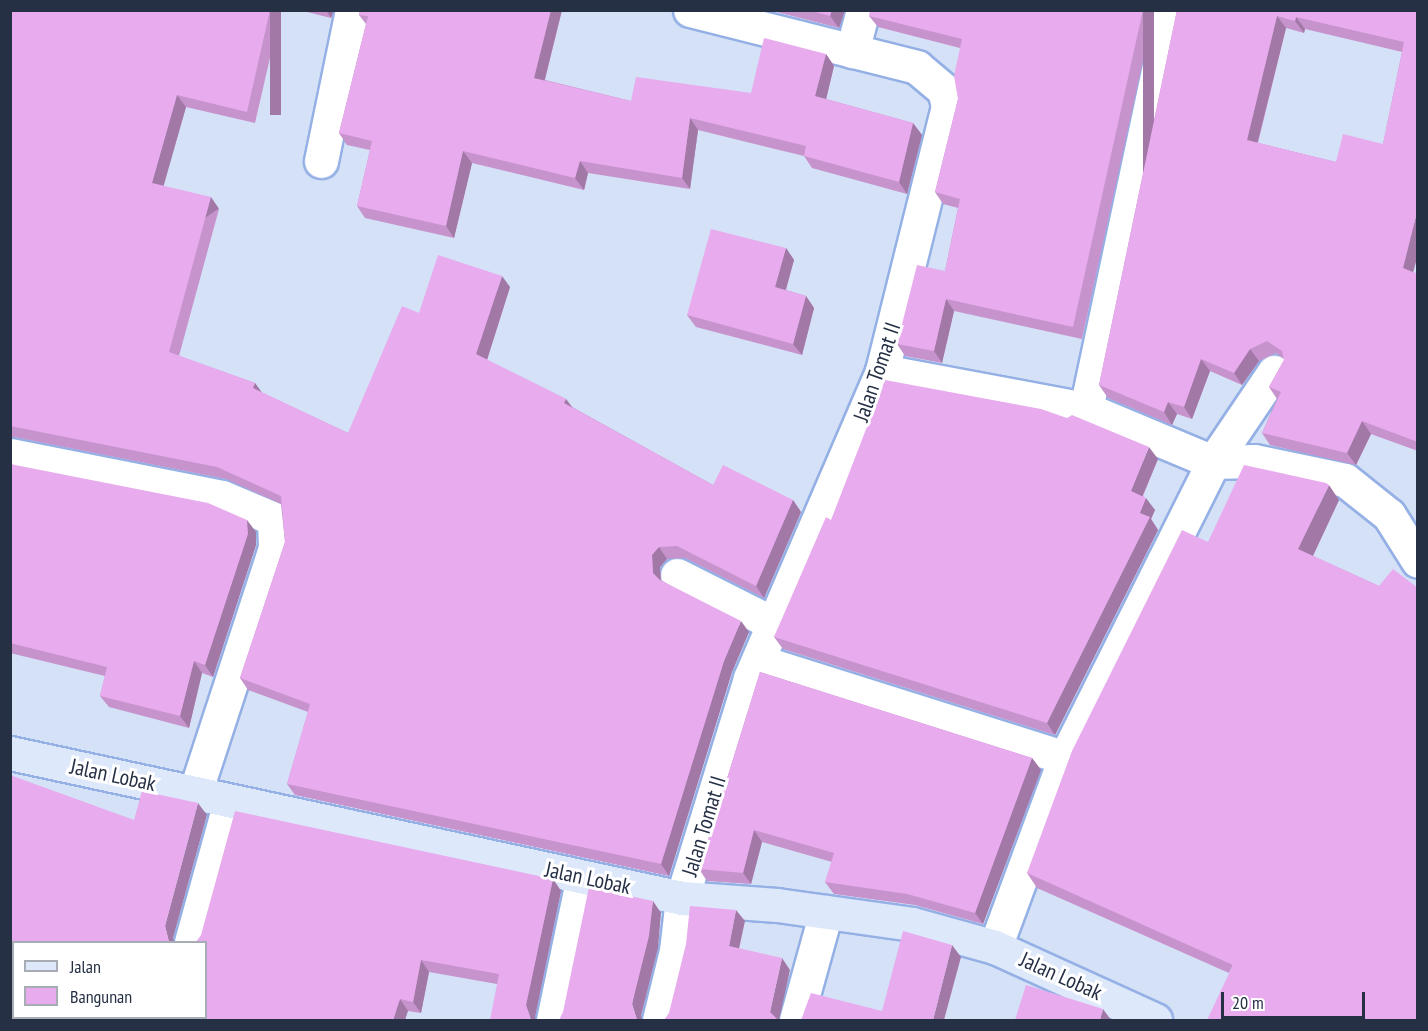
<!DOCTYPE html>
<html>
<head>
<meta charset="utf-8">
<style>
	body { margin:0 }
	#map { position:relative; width:1428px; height:1031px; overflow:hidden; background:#d5e1f7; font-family:"PT Sans Narrow",sans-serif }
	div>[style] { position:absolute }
	.roads { filter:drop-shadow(2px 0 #94b0e5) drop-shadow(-2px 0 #94b0e5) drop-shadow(0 2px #94b0e5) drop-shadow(0 -2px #94b0e5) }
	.street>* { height:33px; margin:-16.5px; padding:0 16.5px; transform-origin:16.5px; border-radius:16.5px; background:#fff }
	.secondary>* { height:33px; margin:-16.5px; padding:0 16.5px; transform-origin:16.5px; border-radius:16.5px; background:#dee8fb }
	.wall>* { inset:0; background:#c793cd }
	.shaded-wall>* { inset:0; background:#a278a7; transform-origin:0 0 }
	.building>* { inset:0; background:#e7abee }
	span { translate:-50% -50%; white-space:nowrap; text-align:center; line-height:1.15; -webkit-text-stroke:6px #fff; paint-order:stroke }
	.street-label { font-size:22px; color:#253045 }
	.frame { position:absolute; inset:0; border:12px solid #253045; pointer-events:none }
	.legend { position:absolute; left:12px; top:941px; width:195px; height:78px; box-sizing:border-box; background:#fff; border:2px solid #a8acb5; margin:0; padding:8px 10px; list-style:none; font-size:18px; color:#253045 }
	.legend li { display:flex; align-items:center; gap:12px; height:30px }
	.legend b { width:30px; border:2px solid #a8acb5 }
	.scale { position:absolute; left:1221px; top:992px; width:144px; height:27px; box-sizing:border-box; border:3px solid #253045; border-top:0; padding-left:8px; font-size:18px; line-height:21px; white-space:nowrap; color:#253045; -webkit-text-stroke:4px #fff; paint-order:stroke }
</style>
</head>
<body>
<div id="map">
	<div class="roads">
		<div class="street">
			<i style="left:852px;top:51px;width:42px;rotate:-75deg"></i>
			<i style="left:321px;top:161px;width:154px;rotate:-78.4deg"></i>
			<i style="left:882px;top:371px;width:208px;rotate:10.6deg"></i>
			<i style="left:1086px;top:409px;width:138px;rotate:22.7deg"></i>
			<i style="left:1213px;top:462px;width:41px;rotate:-1.4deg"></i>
			<i style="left:1254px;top:461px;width:93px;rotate:11.8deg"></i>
			<i style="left:1345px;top:480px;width:56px;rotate:38.5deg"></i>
			<i style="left:1389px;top:515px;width:54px;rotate:57.8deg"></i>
			<i style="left:1086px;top:409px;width:408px;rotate:-78deg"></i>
			<i style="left:10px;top:455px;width:216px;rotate:11.2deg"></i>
			<i style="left:222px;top:497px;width:56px;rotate:22.9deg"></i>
			<i style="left:274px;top:519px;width:29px;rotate:88deg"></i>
			<i style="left:275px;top:548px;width:258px;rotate:108.1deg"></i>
			<i style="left:677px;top:575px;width:109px;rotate:26.8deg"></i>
			<i style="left:758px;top:661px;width:322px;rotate:17.5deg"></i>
			<i style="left:191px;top:942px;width:146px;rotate:-74.5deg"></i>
			<i style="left:995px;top:947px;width:202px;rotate:-69.7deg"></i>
			<i style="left:1065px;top:758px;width:331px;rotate:-63.4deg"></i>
			<i style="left:1213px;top:462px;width:109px;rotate:-55.9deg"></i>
			<i style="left:173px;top:1020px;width:2px;rotate:-90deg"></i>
			<i style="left:553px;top:1020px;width:146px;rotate:-78.2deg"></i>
			<i style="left:659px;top:1020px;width:71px;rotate:-76.2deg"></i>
			<i style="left:676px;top:951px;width:53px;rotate:-83.5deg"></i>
			<i style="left:682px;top:898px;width:230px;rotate:-72.8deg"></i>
			<i style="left:750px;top:678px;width:334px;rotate:-66.7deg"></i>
			<i style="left:882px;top:371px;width:273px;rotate:-76deg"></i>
			<i style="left:948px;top:106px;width:16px;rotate:-104deg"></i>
			<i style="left:944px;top:90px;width:35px;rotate:-140deg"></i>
			<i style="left:917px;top:67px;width:234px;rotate:-165.9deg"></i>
			<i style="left:796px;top:1020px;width:112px;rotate:-74.5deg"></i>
		</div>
		<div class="secondary">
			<i style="left:10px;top:753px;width:687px;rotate:12.18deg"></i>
			<i style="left:682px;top:898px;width:95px;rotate:4.2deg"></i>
			<i style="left:777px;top:905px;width:136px;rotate:8deg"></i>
			<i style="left:912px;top:924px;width:86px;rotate:15.5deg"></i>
			<i style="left:995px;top:947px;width:176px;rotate:24.5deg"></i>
		</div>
	</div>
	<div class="wall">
		<i style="clip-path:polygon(10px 10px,281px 10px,255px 123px,186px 107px,163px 186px,219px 209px,179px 356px,255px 383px,261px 392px,348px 433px,419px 313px,510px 287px,487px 360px,566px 399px,572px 407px,713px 485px,793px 500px,801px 512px,764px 598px,685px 558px,667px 559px,660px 567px,661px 580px,749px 632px,732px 672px,669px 876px,295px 795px,287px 784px,308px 712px,248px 690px,240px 678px,285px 542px,281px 504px,226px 479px,14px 437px,10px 437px)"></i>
		<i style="clip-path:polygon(299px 10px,334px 10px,331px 18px)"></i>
		<i style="clip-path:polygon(360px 10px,562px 10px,545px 80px,631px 101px,751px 93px,826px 54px,834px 66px,826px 99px,913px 123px,922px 135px,907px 194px,812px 168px,804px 156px,698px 130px,690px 189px,588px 173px,584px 190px,472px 163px,454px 238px,365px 218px,357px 206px,370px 150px,347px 145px,339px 133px,366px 24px,359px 15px)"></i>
		<i style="clip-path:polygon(769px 10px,845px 10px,839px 28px)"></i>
		<i style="clip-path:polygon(1154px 10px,1082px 339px,954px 311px,942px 363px,905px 356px,897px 344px,945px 271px,958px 208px,943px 204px,935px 192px,958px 99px,960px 48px,878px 27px,869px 16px)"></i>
		<i style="clip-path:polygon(evenodd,1177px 10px,1418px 10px,1413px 272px,1418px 274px,1418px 451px,1371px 434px,1356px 465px,1270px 445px,1262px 433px,1277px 399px,1269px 387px,1284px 360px,1284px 359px,1276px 353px,1259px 361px,1242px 385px,1210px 371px,1192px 419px,1177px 414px,1172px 425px,1108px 398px,1099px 385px,1177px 10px,1286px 28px,1304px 33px,1305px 29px,1402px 52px,1383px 144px,1336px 162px,1258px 143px,1286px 28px)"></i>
		<i style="clip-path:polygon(786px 248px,794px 260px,786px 290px,806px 296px,814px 308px,802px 355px,696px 327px,687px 315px)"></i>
		<i style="clip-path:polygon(1158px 459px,1143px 496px,1155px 510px,1151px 519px,1158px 530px,1055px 735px,783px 649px,774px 637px,831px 520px)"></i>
		<i style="clip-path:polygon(10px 464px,256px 532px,256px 545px,213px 677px,202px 673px,189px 728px,109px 707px,100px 696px,105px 676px,10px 653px)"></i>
		<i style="clip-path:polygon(1339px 500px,1313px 556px,1379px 586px,1418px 588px,1229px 973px,1037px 888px,1027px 873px,1208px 542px)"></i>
		<i style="clip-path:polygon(760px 672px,1032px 758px,1041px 770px,983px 924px,915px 905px,834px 894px,825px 882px,832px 862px,762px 842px,751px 884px,707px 881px,699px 869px)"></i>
		<i style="clip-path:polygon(553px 879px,561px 891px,535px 1017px,497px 984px,429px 972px,421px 1013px,408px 1011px,176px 1020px)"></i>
	</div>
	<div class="shaded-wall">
		<i style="left:270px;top:10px;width:11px;height:105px"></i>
		<i style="clip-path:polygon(326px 10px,334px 10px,331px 18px)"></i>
		<i style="clip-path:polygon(551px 10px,562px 10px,542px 90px,534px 78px)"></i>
		<i style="clip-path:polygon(832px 10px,845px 10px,839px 28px,830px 16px)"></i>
		<i style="left:1143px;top:10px;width:11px;height:325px"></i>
		<i style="clip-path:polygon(1277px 16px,1286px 28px,1255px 152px,1247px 140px)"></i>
		<i style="clip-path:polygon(1296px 17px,1305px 29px,1304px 33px,1295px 21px)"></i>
		<i style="clip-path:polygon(826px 54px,834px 66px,824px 108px,815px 96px)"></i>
		<i style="clip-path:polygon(177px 95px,186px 107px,161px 195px,152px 183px)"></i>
		<i style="clip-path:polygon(690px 118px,698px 130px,690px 189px,682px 178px)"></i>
		<i style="clip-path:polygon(913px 123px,922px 135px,907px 194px,899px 182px)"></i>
		<i style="clip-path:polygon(463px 151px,472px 163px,454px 238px,446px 226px)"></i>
		<i style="clip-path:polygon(580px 161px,588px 173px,584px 190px,575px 178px)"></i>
		<i style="left:211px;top:197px;width:14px;height:161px;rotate:56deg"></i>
		<i style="clip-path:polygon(1418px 208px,1418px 255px,1411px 280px,1403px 268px)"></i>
		<i style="clip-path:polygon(786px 248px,794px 260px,783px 299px,775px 287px)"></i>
		<i style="clip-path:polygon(502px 276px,510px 287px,485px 366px,476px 354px)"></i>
		<i style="clip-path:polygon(806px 296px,814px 308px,802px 355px,793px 344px)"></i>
		<i style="clip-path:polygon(946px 299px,954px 311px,942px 363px,934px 351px)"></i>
		<i style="clip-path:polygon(1250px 349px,1259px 361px,1242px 385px,1234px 373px)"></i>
		<i style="clip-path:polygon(1201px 359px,1210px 371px,1192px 419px,1184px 407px)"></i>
		<i style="clip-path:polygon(255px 383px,263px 394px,253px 388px)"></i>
		<i style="clip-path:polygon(566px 399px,575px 411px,564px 403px)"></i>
		<i style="clip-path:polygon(1168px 402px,1177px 414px,1172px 425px,1164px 412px)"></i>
		<i style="clip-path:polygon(1362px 421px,1371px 434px,1356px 465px,1347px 453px)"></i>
		<i style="clip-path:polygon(1149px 447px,1158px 459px,1139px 504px,1131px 491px)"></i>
		<i style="clip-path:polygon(1329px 485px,1339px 500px,1309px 564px,1298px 549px)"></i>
		<i style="clip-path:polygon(1146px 498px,1155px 510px,1151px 519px,1158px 530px,1055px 735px,1047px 723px)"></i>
		<i style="clip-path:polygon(793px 500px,801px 512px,764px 598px,756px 586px)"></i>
		<i style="clip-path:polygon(247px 520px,256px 532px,256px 545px,213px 677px,205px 665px)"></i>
		<i style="clip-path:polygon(659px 547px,667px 559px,660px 567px,661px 585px,653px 573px,652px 555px)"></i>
		<i style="clip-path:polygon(741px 621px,749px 632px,732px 672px,669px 876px,661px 864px,724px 661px)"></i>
		<i style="clip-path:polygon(194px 661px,202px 673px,189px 728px,180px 716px)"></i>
		<i style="clip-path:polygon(1032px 758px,1041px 770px,983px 924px,975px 913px)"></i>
		<i style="clip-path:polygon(198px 803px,207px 815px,173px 938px,174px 942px,169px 942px,165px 926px)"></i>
		<i style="clip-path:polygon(754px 830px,762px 842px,751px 884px,743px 873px)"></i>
		<i style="clip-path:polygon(553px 879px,561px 891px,535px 1017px,536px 1020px,531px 1020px,526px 1005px)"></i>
		<i style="clip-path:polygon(653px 901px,661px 913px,658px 948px,641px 1016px,642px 1020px,637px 1020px,632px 1004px)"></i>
		<i style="clip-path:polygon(736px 910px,745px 921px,737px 958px,729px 946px)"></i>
		<i style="clip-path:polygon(952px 945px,961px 957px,944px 1020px,933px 1020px)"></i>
		<i style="clip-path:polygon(782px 958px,790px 970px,779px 1020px,775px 1020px,770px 1012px)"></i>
		<i style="clip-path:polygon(421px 960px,429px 972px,421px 1013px,413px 1002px)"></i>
		<i style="clip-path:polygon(400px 999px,408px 1011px,405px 1020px,393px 1020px)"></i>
		<i style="clip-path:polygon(1103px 1009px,1111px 1020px,1100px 1020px)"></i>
	</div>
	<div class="building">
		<i style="clip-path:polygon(10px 10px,270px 10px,247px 112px,177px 95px,152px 183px,211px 197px,169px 352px,255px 383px,253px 388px,348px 433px,402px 306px,419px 313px,438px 255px,502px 276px,476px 354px,566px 399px,564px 403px,713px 485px,723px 465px,793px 500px,756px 586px,677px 546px,659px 547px,652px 555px,653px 573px,660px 580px,741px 621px,724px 661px,661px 864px,287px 784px,310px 704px,240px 678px,285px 542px,281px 496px,217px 467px,10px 426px)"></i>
		<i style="clip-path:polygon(360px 10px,551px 10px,534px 78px,631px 101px,636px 77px,751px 93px,764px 38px,826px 54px,815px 96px,913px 123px,899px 182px,804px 156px,806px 146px,690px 118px,682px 178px,580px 161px,575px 178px,463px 151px,446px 226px,357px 206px,372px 141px,339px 133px,368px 16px,359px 15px)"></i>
		<i style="clip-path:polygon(808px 10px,832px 10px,830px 16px)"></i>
		<i style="clip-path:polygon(870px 10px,1143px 10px,1073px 327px,946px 299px,934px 351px,897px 344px,917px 265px,945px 271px,960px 199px,935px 192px,958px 99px,954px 76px,962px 39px,869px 16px)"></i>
		<i style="clip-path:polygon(evenodd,1177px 10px,1418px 10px,1418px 208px,1403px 268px,1418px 274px,1418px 442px,1362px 421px,1347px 453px,1262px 433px,1281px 392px,1269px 387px,1284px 360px,1282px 351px,1267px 341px,1250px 349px,1234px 373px,1201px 359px,1184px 407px,1168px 402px,1164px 412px,1099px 385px,1177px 10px,1277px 16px,1295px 21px,1296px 17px,1404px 42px,1383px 144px,1343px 134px,1336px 162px,1247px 140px,1277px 16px)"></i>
		<i style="clip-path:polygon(711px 229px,786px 248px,775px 287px,806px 296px,793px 344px,687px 315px)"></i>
		<i style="clip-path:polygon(885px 380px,1041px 409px,1067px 418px,1072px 415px,1149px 447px,1131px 491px,1146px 498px,1140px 513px,1150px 517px,1047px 723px,774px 637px,826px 517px,831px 520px)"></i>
		<i style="clip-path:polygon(10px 464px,208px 503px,247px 520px,248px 534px,205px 665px,194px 661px,180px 716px,100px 696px,107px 667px,10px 643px)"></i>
		<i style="clip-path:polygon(1244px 465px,1326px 483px,1329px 485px,1298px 549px,1379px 586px,1393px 569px,1418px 588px,1418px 1020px,1207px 1020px,1233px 965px,1027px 873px,1072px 751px,1182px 530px,1208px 542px)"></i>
		<i style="clip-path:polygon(760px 672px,1032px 758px,975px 913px,907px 894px,825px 882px,834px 853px,754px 830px,743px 873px,699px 869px)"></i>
		<i style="clip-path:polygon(10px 775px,134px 820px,142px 791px,198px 803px,165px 926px,169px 942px,14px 942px,14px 991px,10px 990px)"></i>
		<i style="clip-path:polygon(235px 811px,553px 879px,526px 1005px,531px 1020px,490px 1020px,499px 974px,421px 960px,413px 1002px,400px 999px,393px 1020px,176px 1020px,181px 1017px,206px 1017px,206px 942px,196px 942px,201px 935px)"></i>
		<i style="clip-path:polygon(589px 887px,653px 901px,649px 936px,632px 1004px,637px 1020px,559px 1020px,563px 1012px)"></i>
		<i style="clip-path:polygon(690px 906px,736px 910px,729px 946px,782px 958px,770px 1012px,778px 1020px,664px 1020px,669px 1013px,686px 944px)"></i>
		<i style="clip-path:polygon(903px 931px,952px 945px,933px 1020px,801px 1020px,811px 993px,882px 1011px)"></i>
		<i style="clip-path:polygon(1026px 985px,1103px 1009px,1100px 1020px,1015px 1020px)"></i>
		<i style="clip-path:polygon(14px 991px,14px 1017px,151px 1017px,153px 1020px,10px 1020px,10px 997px)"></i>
	</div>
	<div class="street-label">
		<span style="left:877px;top:372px;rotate:-71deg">Jalan Tomat II</span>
		<span style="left:113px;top:775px;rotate:12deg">Jalan Lobak</span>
		<span style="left:704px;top:826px;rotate:-73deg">Jalan Tomat II</span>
		<span style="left:588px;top:878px;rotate:12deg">Jalan Lobak</span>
		<span style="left:1061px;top:976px;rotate:24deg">Jalan Lobak</span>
	</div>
	<div class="frame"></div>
	<ul class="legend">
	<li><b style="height:8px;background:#dee8fb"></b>Jalan</li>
	<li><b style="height:16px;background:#e7abee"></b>Bangunan</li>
	</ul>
	<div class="scale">20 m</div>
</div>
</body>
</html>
